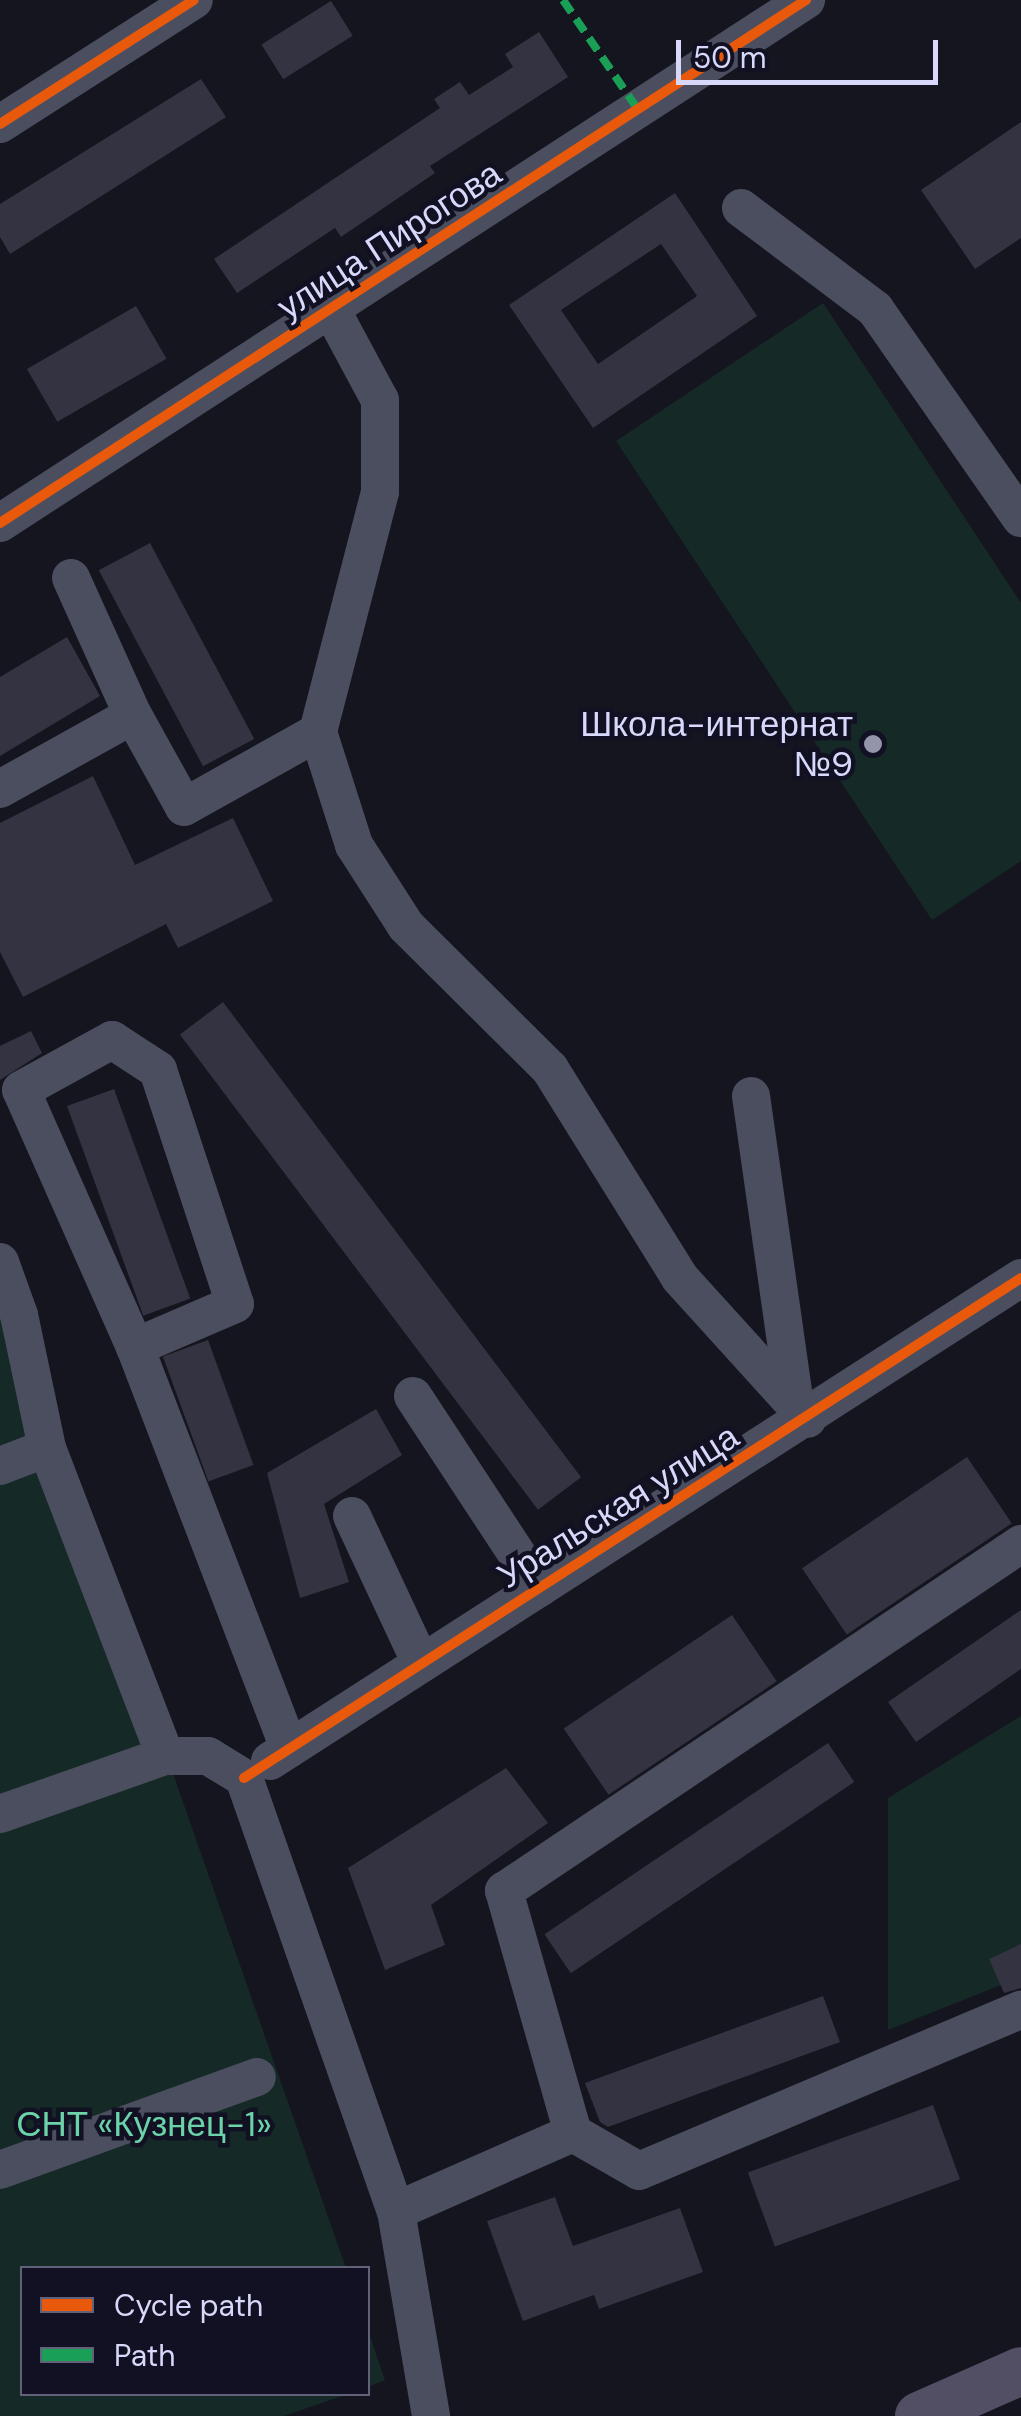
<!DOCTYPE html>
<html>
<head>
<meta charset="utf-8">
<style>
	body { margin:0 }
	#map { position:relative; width:1021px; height:2416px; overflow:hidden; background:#15151f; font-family:"DM Sans",sans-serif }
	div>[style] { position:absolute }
	.green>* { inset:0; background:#152927 }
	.building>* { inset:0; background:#333341; transform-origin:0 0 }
	.minor>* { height:38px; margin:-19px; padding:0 19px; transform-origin:19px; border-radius:19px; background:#4b4e5f }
	.major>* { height:48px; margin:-24px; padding:0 24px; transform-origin:24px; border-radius:24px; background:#524e64 }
	.quiet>* { height:8px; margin-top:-4px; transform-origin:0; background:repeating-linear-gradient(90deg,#1a9f57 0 15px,transparent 0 23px) }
	.cycleway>* { height:10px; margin:-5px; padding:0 5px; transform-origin:5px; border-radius:5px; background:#e8590c }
	.dots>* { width:28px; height:28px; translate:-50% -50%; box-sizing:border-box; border:5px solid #111123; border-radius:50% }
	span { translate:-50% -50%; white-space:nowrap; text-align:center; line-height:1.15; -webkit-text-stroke:9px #111123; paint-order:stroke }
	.street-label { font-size:35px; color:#d8d9fa }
	.poi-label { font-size:35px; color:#d8d9fa }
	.right { translate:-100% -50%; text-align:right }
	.park-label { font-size:35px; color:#6cd2a8 }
	.legend { position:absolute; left:20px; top:2266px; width:350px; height:130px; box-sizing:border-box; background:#111123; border:2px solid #616179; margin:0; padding:12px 18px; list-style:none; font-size:30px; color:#d8d9fa }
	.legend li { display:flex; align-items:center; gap:20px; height:50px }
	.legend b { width:50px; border:2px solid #616179 }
	.scale { position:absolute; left:676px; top:40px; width:262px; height:45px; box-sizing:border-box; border:5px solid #d8d9fa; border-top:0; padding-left:12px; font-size:30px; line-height:35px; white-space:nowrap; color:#d8d9fa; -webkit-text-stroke:8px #111123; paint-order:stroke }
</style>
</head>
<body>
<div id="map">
	<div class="green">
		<i style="clip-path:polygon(823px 303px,1021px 603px,1021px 861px,932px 920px,616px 441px)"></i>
		<i style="clip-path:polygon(0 1279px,346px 2268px,22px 2268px,22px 2394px,348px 2394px,284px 2416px,0 2416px)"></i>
		<i style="clip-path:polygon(1021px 1716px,1021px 1977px,888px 2030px,888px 1798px)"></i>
		<i style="clip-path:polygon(368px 2330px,385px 2380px,368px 2387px)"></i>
	</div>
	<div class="building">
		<i style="left:331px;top:1px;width:41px;height:82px;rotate:58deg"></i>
		<i style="clip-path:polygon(539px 32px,568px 77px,430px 166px,435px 173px,341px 237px,335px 228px,237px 293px,214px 259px,440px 108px,434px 99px,460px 82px,469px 95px,513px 67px,505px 54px)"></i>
		<i style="clip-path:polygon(201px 79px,226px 117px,10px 254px,0 237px,0 204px)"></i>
		<i style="clip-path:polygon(1021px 122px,1021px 238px,975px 269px,921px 190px)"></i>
		<i style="clip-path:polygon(evenodd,675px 193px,757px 316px,593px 428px,509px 305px,675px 193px,661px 244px,697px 296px,598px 364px,561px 310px,661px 244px)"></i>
		<i style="left:136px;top:306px;width:61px;height:126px;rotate:60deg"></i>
		<i style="left:150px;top:543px;width:222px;height:58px;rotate:62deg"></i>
		<i style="clip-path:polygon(67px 637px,100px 696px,0 756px,0 677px)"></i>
		<i style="clip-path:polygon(93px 776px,135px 865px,233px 818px,273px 901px,178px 948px,166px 924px,23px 997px,0 952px,0 823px)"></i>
		<i style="left:223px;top:1002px;width:595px;height:54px;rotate:53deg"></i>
		<i style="clip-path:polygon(31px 1031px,42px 1053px,0 1080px,0 1046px)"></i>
		<i style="left:114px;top:1089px;width:223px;height:50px;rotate:70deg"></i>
		<i style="left:208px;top:1340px;width:133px;height:48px;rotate:70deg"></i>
		<i style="clip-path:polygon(376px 1409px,402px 1455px,324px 1504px,349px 1582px,300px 1598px,267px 1473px)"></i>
		<i style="left:967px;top:1457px;width:80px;height:199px;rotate:56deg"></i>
		<i style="clip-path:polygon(1021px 1610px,1021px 1669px,916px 1742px,888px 1702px)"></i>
		<i style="left:732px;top:1615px;width:80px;height:203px;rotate:56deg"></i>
		<i style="left:828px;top:1743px;width:47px;height:342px;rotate:56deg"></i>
		<i style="clip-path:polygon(506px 1768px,548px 1823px,431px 1905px,445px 1945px,385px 1970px,348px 1868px)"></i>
		<i style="clip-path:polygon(1021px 1944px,1021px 1988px,1004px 1993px,989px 1959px)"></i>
		<i style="clip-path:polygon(823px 1996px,840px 2042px,608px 2127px,600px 2122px,585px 2083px)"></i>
		<i style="left:933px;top:2105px;width:79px;height:197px;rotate:70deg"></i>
		<i style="clip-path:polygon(555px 2197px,573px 2246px,680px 2208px,703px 2272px,599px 2309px,594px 2295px,523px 2321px,487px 2221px)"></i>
	</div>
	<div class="minor">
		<i style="left:0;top:124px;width:230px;rotate:-32.6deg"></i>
		<i style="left:741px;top:208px;width:168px;rotate:37deg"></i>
		<i style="left:875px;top:309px;width:255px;rotate:55.1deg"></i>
		<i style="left:332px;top:311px;width:101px;rotate:61.7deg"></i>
		<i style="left:380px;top:400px;width:92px;rotate:90deg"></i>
		<i style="left:380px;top:492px;width:248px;rotate:104.5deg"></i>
		<i style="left:318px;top:732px;width:119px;rotate:72.3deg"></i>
		<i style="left:354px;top:845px;width:96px;rotate:57.3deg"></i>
		<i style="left:406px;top:926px;width:203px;rotate:44.8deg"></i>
		<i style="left:550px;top:1069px;width:246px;rotate:58.1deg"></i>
		<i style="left:680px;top:1278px;width:190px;rotate:47.8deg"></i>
		<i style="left:0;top:523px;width:961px;rotate:-32.98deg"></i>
		<i style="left:71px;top:578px;width:150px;rotate:65.7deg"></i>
		<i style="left:0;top:789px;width:152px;rotate:-29.1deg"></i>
		<i style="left:133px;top:715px;width:105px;rotate:61deg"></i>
		<i style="left:184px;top:807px;width:154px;rotate:-29.2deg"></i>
		<i style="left:751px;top:1096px;width:311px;rotate:81.9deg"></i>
		<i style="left:0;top:1262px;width:56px;rotate:70.3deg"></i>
		<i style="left:19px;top:1315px;width:136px;rotate:78.1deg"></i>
		<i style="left:47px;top:1448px;width:330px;rotate:69deg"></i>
		<i style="left:165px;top:1756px;width:43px"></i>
		<i style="left:208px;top:1756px;width:42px;rotate:31.4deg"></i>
		<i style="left:244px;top:1778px;width:459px;rotate:70.7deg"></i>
		<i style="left:396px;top:2211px;width:208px;rotate:80.3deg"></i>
		<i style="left:135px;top:1347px;width:281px;rotate:-113.9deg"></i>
		<i style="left:21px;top:1090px;width:104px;rotate:-28.8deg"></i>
		<i style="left:112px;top:1040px;width:55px;rotate:33.1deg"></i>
		<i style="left:158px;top:1070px;width:246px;rotate:71.8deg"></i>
		<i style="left:235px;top:1304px;width:109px;rotate:156.7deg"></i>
		<i style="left:135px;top:1347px;width:430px;rotate:69deg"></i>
		<i style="left:413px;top:1396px;width:230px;rotate:56.7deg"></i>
		<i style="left:0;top:1466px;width:50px;rotate:-21deg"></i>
		<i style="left:352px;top:1516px;width:162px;rotate:64.9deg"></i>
		<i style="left:270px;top:1761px;width:893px;rotate:-32.75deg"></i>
		<i style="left:0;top:1814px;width:175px;rotate:-19.4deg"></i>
		<i style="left:573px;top:2133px;width:252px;rotate:-105.9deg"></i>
		<i style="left:504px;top:1891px;width:623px;rotate:-33.87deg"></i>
		<i style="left:0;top:2170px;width:273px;rotate:-19.9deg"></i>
		<i style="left:396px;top:2211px;width:193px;rotate:-23.8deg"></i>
		<i style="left:573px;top:2133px;width:76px;rotate:29.9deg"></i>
		<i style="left:639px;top:2171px;width:415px;rotate:-22.9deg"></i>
	</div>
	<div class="major">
		<i style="left:919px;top:2416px;width:111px;rotate:-23.8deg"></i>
	</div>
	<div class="quiet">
		<i style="left:563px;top:0;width:135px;rotate:55.6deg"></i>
	</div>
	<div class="cycleway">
		<i style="left:0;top:124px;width:230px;rotate:-32.6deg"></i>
		<i style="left:0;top:523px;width:961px;rotate:-32.98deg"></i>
		<i style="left:244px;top:1778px;width:924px;rotate:-32.76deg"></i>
	</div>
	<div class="dots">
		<i style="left:873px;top:744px;background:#9494ad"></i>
	</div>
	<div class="street-label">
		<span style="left:389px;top:240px;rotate:-33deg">улица Пирогова</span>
		<span style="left:618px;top:1506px;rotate:-32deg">Уральская улица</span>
	</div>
	<div class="poi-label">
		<span class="right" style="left:853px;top:744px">Школа-интернат<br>№9</span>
	</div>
	<div class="park-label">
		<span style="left:144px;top:2124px">СНТ «Кузнец-1»</span>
	</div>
	<ul class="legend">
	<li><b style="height:12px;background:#e8590c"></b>Cycle path</li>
	<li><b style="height:12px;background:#1a9f57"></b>Path</li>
	</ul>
	<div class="scale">50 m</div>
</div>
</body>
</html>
